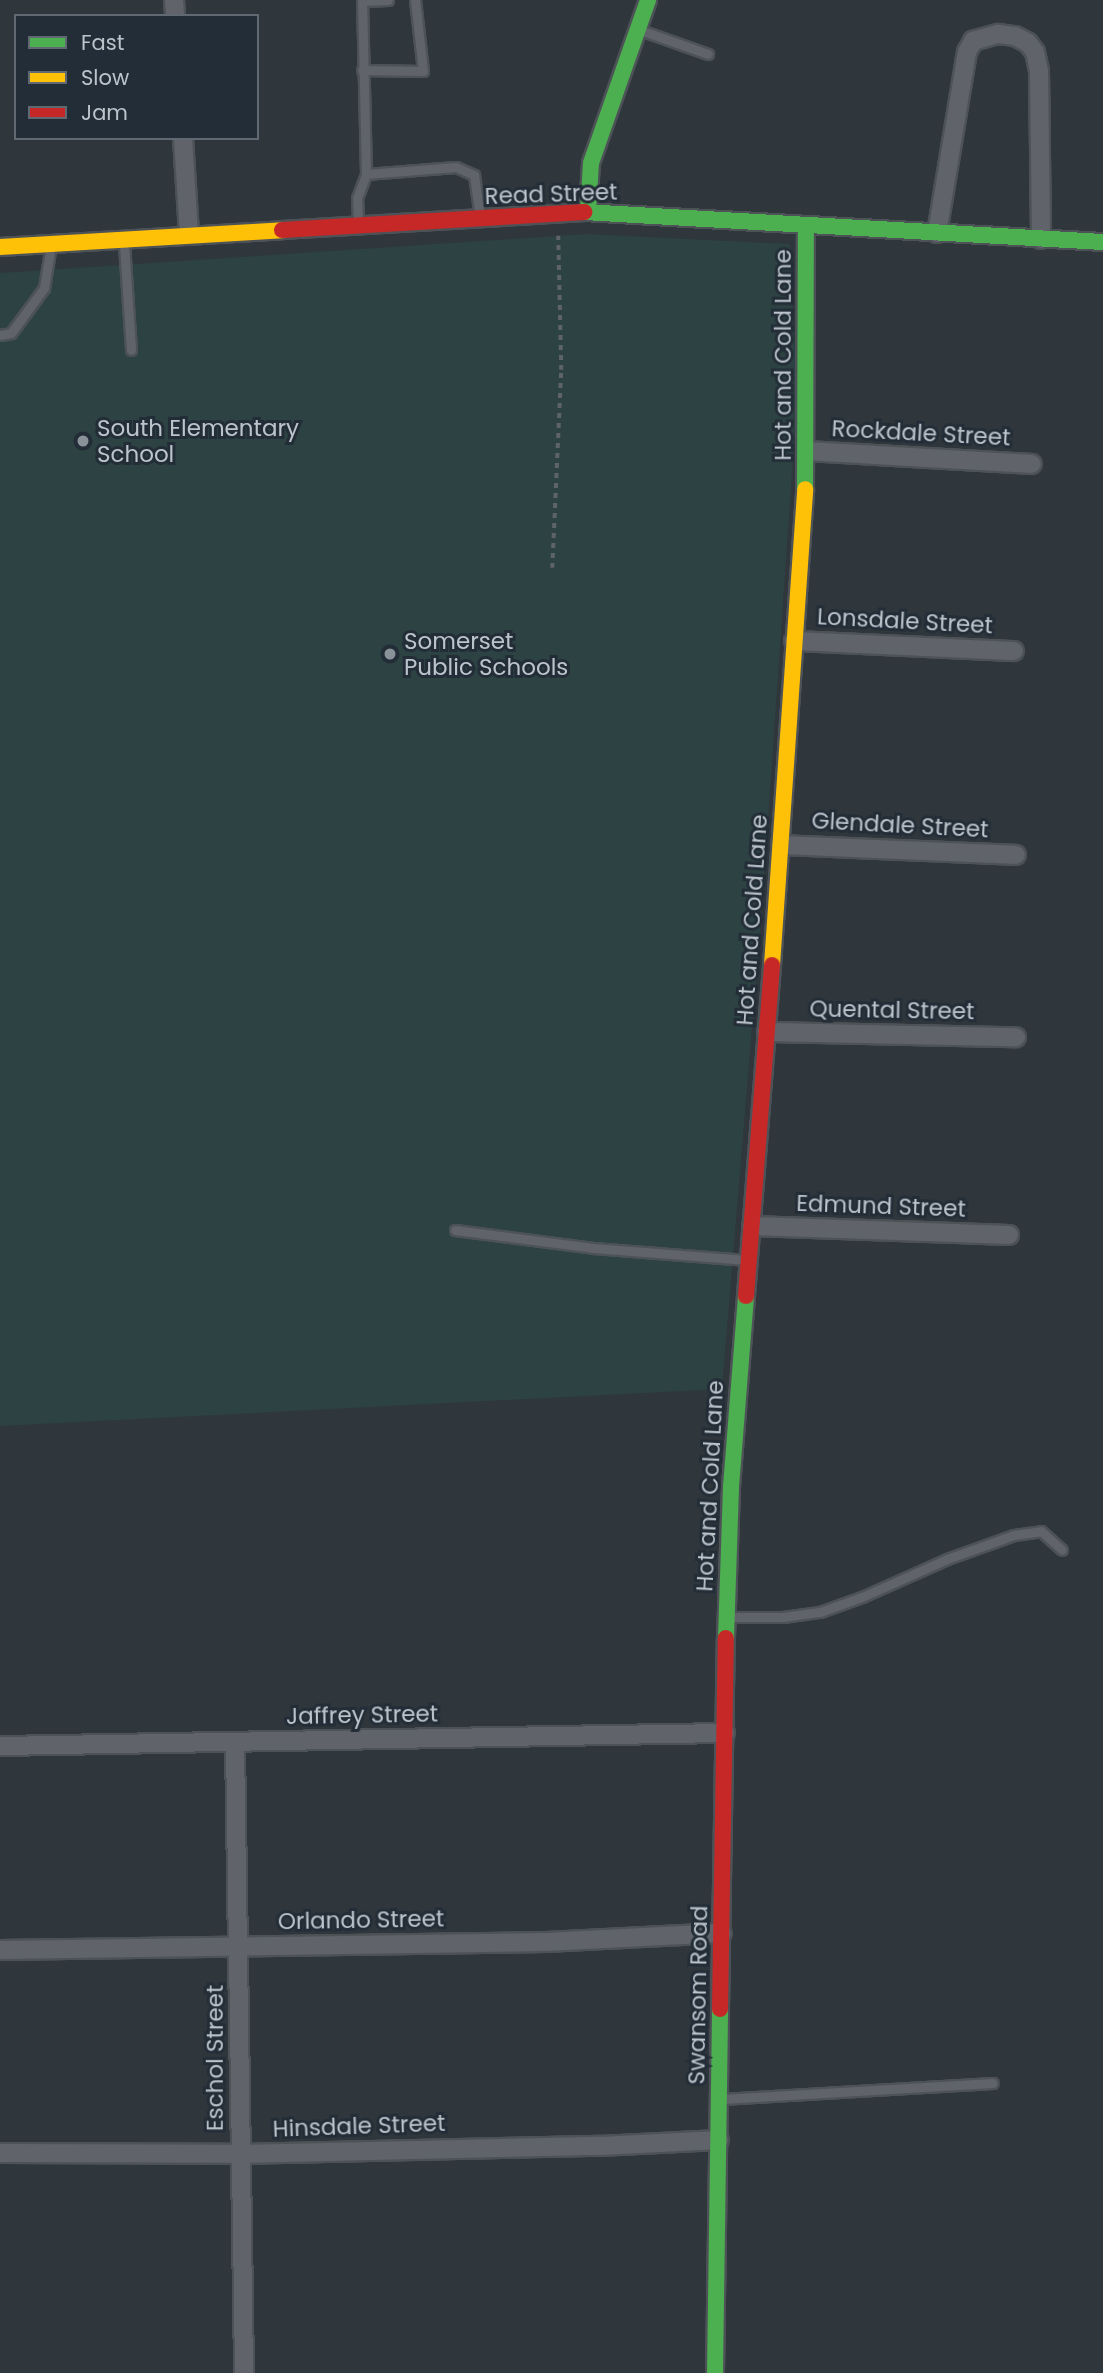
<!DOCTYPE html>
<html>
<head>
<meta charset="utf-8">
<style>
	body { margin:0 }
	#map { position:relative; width:1103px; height:2373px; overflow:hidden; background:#2f363c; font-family:Poppins,sans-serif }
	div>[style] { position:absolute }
	.green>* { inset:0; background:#2d4242 }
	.path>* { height:3.5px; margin-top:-1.75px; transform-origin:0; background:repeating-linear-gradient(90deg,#5d6367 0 5px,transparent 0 10px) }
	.roads { filter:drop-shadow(2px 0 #4d5257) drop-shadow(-2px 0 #4d5257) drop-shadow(0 2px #4d5257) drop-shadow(0 -2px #4d5257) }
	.lane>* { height:9px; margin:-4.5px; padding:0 4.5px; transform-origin:4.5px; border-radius:4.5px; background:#60646a }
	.street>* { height:18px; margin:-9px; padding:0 9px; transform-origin:9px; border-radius:9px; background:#60646a }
	.fast>* { height:16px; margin:-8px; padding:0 8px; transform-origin:8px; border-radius:8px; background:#4caf50 }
	.slow>* { height:16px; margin:-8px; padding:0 8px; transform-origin:8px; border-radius:8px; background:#ffc107 }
	.jam>* { height:16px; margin:-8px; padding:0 8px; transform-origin:8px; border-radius:8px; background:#c62828 }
	.dots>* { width:19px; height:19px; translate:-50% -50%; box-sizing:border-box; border:4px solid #232d37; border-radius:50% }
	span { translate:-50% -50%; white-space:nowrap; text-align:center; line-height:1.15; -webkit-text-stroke:6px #232d37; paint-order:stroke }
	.street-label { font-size:23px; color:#bbc3cb }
	.poi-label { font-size:23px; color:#bbc3cb }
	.left { translate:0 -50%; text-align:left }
	.legend { position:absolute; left:14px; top:14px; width:245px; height:126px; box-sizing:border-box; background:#232d37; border:2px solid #606972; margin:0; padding:9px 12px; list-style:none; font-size:21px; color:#bbc3cb }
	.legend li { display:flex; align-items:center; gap:14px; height:35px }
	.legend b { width:35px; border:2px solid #606972 }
</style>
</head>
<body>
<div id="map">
	<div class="green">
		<i style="clip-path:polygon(586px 234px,790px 244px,797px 400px,762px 907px,722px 1389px,0 1426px,0 273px)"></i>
	</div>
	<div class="path">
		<i style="left:552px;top:568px;width:198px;rotate:-87.4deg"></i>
		<i style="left:561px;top:370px;width:134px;rotate:-91.3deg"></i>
	</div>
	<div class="roads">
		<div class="lane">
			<i style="left:640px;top:30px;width:72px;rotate:19.4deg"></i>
			<i style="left:362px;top:70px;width:61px;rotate:0.9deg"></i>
			<i style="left:423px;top:71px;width:71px;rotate:-96.4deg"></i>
			<i style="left:366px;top:174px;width:90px;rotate:-4.4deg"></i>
			<i style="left:456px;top:167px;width:20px;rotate:24deg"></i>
			<i style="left:474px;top:175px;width:42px;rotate:81.9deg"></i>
			<i style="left:358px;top:222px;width:24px;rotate:-92deg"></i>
			<i style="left:357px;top:198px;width:26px;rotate:-69deg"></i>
			<i style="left:366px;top:174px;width:173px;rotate:-91.3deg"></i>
			<i style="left:362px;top:1px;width:26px;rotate:-2deg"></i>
			<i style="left:124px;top:244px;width:106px;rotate:86.2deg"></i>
			<i style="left:0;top:335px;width:11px;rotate:-10deg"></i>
			<i style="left:11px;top:333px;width:56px;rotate:-53.7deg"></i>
			<i style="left:44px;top:288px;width:44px;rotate:-80.8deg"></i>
			<i style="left:455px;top:1230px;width:139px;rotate:7.4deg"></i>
			<i style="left:593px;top:1248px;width:154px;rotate:4.5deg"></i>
			<i style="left:730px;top:1617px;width:53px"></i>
			<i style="left:783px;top:1617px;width:37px;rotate:-8deg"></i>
			<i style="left:820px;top:1612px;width:45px;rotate:-19.7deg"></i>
			<i style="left:862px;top:1597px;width:93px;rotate:-24.1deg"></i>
			<i style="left:947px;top:1559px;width:71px;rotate:-19.7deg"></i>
			<i style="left:1014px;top:1535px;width:27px;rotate:-8deg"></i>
			<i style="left:1041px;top:1531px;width:28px;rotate:42deg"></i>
			<i style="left:722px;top:2099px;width:271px;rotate:-3.4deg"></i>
		</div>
		<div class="street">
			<i style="left:174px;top:0;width:16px;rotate:86deg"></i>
			<i style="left:183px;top:138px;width:96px;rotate:86.4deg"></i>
			<i style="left:937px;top:233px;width:183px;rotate:-80.6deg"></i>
			<i style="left:967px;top:52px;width:13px;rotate:-61deg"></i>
			<i style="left:973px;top:41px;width:26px;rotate:-16deg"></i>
			<i style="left:998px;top:34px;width:17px;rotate:7deg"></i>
			<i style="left:1015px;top:36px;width:15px;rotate:28deg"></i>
			<i style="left:1028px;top:43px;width:11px;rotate:52deg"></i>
			<i style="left:1035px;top:52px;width:19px;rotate:78deg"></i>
			<i style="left:1039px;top:71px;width:168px;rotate:89.3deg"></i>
			<i style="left:807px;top:451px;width:225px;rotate:3.3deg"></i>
			<i style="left:794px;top:641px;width:220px;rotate:2.6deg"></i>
			<i style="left:781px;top:845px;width:235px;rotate:2.4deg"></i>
			<i style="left:767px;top:1032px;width:249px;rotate:1.2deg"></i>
			<i style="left:752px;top:1226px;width:257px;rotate:2deg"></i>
			<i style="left:235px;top:1742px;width:631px;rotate:89.18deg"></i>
			<i style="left:0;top:1746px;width:725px;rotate:-1.03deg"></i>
			<i style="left:0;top:1950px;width:546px;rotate:-0.84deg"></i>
			<i style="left:546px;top:1942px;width:176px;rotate:-2.9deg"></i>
			<i style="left:0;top:2153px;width:240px;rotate:0.2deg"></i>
			<i style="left:240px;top:2154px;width:360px;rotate:-1.3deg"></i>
			<i style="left:600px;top:2146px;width:119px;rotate:-2.9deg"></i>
		</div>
		<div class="fast">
			<i style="left:584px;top:212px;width:520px;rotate:3.31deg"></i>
			<i style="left:588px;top:212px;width:49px;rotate:-86.5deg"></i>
			<i style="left:591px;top:163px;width:173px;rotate:-70.7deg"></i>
			<i style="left:805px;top:489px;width:264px;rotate:-89.8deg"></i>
			<i style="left:726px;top:1638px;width:151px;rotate:-88.1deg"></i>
			<i style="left:731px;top:1487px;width:192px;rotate:-85.5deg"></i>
			<i style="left:715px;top:2373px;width:364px;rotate:-89.2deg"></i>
		</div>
		<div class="slow">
			<i style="left:0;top:247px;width:283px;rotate:-3.4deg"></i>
			<i style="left:772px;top:965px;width:477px;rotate:-86deg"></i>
		</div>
		<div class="jam">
			<i style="left:282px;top:230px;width:303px;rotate:-3.4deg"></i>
			<i style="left:746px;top:1296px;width:332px;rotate:-85.5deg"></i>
			<i style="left:720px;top:2009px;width:371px;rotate:-89.1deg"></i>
		</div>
	</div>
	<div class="dots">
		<i style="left:83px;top:441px;background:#8a9299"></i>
		<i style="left:390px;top:654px;background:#8a9299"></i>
	</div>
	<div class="street-label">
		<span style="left:551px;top:194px;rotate:-2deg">Read Street</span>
		<span style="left:783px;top:355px;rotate:-90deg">Hot and Cold Lane</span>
		<span style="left:921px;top:433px;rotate:3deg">Rockdale Street</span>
		<span style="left:905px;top:621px;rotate:3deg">Lonsdale Street</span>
		<span style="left:900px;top:825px;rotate:3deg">Glendale Street</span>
		<span style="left:752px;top:920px;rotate:-86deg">Hot and Cold Lane</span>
		<span style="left:892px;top:1010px;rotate:1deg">Quental Street</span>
		<span style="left:881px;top:1206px;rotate:2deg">Edmund Street</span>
		<span style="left:710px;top:1486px;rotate:-87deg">Hot and Cold Lane</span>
		<span style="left:362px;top:1715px;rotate:-1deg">Jaffrey Street</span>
		<span style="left:361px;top:1920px;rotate:-1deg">Orlando Street</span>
		<span style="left:698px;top:1995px;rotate:-89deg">Swansom Road</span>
		<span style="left:215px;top:2058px;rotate:-90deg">Eschol Street</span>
		<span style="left:359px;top:2126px;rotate:-2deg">Hinsdale Street</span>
	</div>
	<div class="poi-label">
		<span class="left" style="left:97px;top:441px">South Elementary<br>School</span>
		<span class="left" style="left:404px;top:654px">Somerset<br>Public Schools</span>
	</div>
	<ul class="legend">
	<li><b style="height:9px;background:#4caf50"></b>Fast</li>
	<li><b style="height:9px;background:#ffc107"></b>Slow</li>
	<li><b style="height:9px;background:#c62828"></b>Jam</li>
	</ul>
</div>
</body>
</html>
